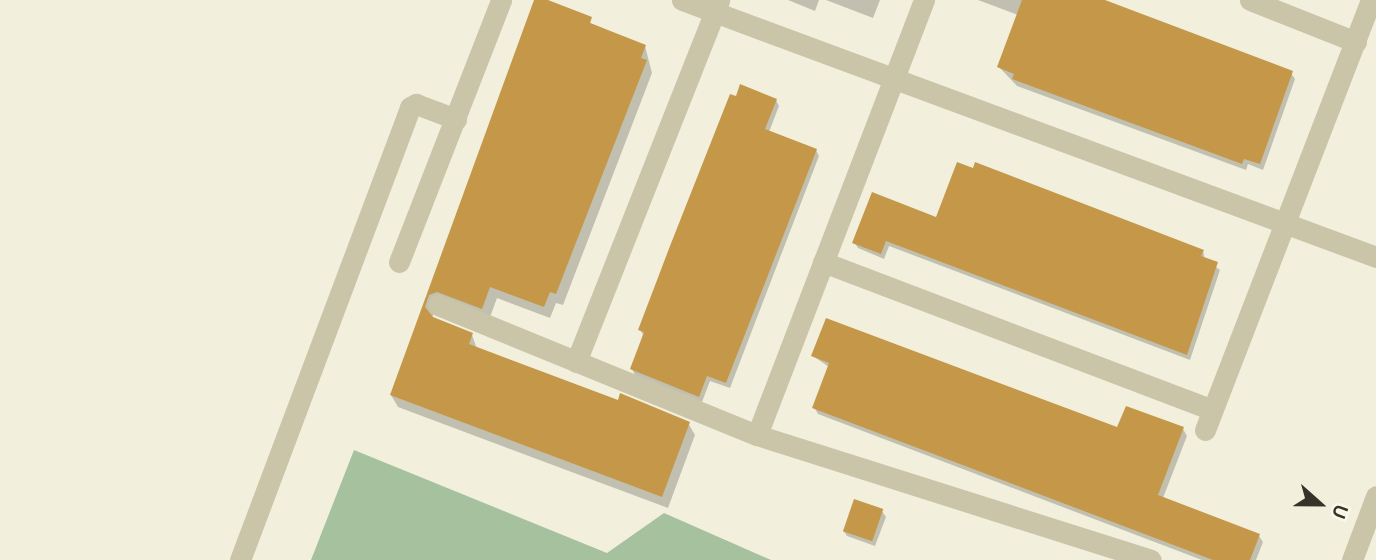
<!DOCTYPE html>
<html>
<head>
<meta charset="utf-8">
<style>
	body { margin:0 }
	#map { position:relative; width:1376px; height:560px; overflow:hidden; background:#f2f0dd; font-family:"DM Sans",sans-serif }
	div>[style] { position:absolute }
	.green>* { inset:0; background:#a6c19d }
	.shadow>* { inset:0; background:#0003 }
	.building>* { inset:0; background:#c49848; transform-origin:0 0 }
	.street>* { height:21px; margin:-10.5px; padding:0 10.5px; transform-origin:10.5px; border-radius:10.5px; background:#cac5a9 }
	span { translate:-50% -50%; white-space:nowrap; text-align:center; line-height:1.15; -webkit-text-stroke:6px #faf9e9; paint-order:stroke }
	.north { position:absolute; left:1285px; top:469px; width:70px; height:70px; -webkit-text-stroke:5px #faf9e9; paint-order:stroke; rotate:111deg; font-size:19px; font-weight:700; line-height:28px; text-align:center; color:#373329 }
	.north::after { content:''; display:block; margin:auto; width:24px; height:32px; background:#373329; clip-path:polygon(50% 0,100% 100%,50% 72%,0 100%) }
</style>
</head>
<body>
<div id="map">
	<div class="green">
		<i style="clip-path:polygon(354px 450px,607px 553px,664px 513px,771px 560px,311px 560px)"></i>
	</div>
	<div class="shadow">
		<i style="clip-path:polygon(536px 0,645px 46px,652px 73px,563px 305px,556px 303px,550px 318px,497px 298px,489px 320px,436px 307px,432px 318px,472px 335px,477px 349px,619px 402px,688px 423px,695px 435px,668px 508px,398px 407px,391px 395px)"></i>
		<i style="clip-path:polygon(788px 0,819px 0,815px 11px)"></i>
		<i style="clip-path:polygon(826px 0,880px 0,873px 18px)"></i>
		<i style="clip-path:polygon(978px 0,1099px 0,1291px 73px,1295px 79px,1263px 170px,1248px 164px,1246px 170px,1017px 86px,999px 67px,1018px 15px)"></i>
		<i style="clip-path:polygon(776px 100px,779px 106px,769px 132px,816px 150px,819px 156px,730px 388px,710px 381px,702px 402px,635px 375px,632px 369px,644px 336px,640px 330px)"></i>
		<i style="clip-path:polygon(948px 223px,1203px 251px,1205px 259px,1220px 270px,1190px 360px,889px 246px,884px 259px,858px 248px,854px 242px)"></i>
		<i style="clip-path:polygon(813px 356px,1118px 430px,1183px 429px,1187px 436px,1163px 498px,1259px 536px,1263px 542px,1256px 560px,1202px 560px,818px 414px,814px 407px,829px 367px)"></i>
		<i style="clip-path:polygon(882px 511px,886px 517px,875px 546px,847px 536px,843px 530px)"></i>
	</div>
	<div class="building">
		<i style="clip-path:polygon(534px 0,548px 0,592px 17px,590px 23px,646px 45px,641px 58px,647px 60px,556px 294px,550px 292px,544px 307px,490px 287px,482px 309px,437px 292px,429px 295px,425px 307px,433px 317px,473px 333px,469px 344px,618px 400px,620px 393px,690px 422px,662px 497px,390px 395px)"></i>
		<i style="clip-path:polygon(1022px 0,1105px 0,1293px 71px,1260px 164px,1244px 159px,1242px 164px,1012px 79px,1014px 74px,997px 67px)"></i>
		<i style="clip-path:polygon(740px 84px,777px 99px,765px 129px,817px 149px,726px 383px,707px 376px,699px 397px,630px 369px,644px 332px,638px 330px,670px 246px,730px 94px,736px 96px)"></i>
		<i style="clip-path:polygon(957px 162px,973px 168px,975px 162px,1204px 250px,1201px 256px,1218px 262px,1187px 355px,886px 241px,881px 254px,852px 243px,872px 192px,936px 217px)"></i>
		<i style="clip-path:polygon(826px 318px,1117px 427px,1126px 406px,1184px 427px,1158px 495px,1260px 534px,1250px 560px,1213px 560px,812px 408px,829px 363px,811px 356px)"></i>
		<i style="left:854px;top:499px;width:31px;height:34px;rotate:19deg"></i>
	</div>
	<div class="street">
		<i style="left:682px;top:0;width:740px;rotate:20.32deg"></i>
		<i style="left:1250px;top:0;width:114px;rotate:21.6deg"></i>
		<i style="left:399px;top:262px;width:281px;rotate:-68.7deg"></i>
		<i style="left:823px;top:262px;width:413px;rotate:20.8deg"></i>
		<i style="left:438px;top:305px;width:344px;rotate:22.2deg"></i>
		<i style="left:757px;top:435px;width:413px;rotate:17.6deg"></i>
		<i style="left:576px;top:362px;width:389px;rotate:-68.4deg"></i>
		<i style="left:1205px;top:430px;width:461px;rotate:-68.9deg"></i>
		<i style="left:757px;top:435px;width:466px;rotate:-69deg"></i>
		<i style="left:240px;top:560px;width:484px;rotate:-69.4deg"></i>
		<i style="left:410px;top:107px;width:7px;rotate:-27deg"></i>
		<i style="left:416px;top:104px;width:43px;rotate:20.6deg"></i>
		<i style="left:1352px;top:560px;width:68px;rotate:-69.4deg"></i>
	</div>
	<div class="north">U</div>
</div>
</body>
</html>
